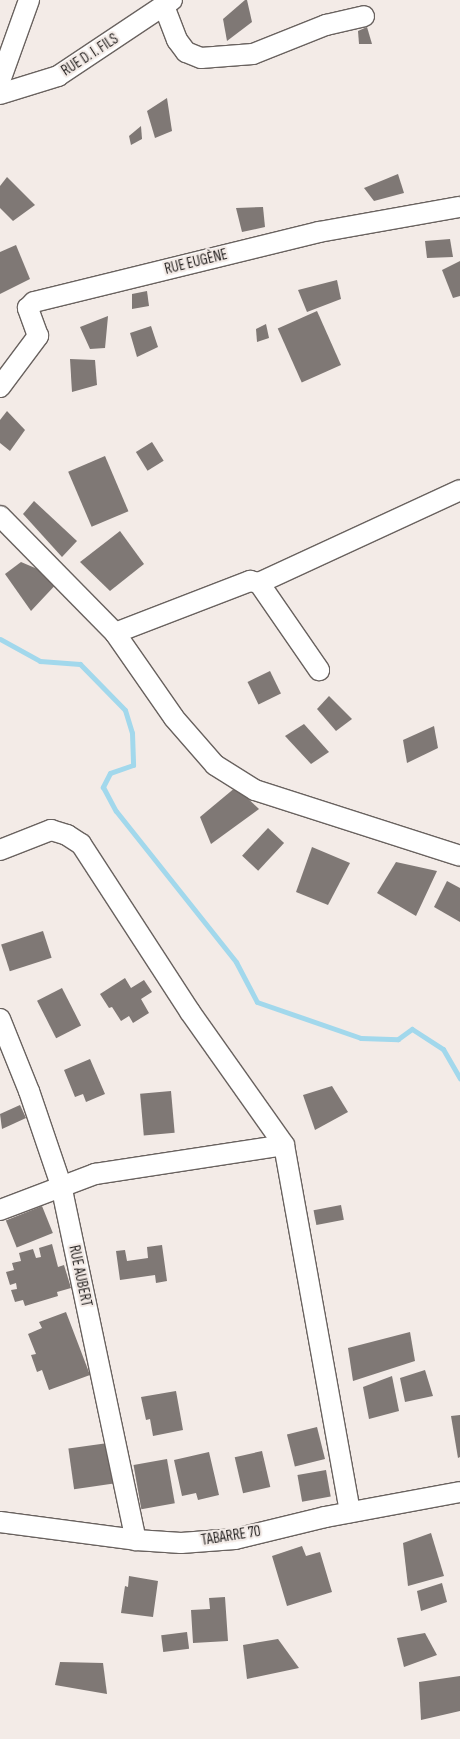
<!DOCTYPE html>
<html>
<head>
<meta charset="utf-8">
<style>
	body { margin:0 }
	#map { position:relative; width:460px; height:1739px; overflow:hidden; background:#f3ebe7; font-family:"Sofia Sans Condensed",sans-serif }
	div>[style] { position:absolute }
	.stream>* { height:5px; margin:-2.5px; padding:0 2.5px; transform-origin:2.5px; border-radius:2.5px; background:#a2d8ec }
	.building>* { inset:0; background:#7f7875; transform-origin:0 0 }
	.roads { filter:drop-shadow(1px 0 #69625f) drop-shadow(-1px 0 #69625f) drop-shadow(0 1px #69625f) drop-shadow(0 -1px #69625f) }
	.minor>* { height:20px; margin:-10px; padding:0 10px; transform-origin:10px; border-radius:10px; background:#fff }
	span { translate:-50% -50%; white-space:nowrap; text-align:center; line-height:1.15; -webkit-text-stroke:4.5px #f3ebe7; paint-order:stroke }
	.street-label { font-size:15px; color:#221f1e }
</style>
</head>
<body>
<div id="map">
	<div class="stream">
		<i style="left:0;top:639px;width:46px;rotate:28.8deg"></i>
		<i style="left:40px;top:661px;width:40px;rotate:4.3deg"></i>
		<i style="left:80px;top:664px;width:64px;rotate:45.6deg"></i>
		<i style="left:125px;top:710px;width:24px;rotate:73deg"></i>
		<i style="left:132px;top:733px;width:32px;rotate:88deg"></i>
		<i style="left:133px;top:765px;width:24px;rotate:161deg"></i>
		<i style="left:110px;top:773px;width:16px;rotate:117deg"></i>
		<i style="left:103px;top:787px;width:27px;rotate:62deg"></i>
		<i style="left:116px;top:811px;width:193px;rotate:51.5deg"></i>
		<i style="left:236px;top:962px;width:45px;rotate:62.3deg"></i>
		<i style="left:257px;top:1002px;width:110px;rotate:19.1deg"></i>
		<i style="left:361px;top:1038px;width:37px;rotate:2deg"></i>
		<i style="left:398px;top:1039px;width:17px;rotate:-36deg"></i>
		<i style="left:412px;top:1029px;width:37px;rotate:33deg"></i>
		<i style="left:443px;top:1049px;width:34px;rotate:60deg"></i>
	</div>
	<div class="building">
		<i style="clip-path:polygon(245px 0,247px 0,252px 22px,227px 41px,223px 19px)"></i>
		<i style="clip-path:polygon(367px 27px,372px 44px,359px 44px,358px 31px)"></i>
		<i style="clip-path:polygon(167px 98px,172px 131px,155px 138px,147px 111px)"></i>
		<i style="clip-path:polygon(141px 126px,142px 139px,131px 145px,129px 136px)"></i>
		<i style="clip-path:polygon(398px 174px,404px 193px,374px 201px,364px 188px)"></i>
		<i style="clip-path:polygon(7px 177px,35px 205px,13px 221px,0 208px,0 186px)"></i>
		<i style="clip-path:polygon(263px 207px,265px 227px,242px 232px,236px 208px)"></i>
		<i style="clip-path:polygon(450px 239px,453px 257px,427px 258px,425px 241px)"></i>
		<i style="clip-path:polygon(16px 245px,30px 279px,0 294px,0 252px)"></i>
		<i style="clip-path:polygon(460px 261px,460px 296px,453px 298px,442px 270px)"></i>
		<i style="clip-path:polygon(337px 280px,341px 299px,307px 312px,298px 290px)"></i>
		<i style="clip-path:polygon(147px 291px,149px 306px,132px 309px,132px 294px)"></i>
		<i style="left:317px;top:311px;width:59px;height:43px;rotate:66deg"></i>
		<i style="clip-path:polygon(108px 316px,105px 348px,90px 349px,80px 327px)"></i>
		<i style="clip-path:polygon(266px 324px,269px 338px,257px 342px,256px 329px)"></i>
		<i style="clip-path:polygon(151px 326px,158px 347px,137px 357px,130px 333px)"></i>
		<i style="clip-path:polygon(70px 359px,95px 360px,97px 385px,72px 392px)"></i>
		<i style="clip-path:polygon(7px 411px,25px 430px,10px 451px,0 443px,0 420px)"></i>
		<i style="left:152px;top:442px;width:22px;height:19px;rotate:58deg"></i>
		<i style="left:105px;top:456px;width:60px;height:40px;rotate:67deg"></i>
		<i style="clip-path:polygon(34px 501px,77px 541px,62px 557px,23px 514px)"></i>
		<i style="clip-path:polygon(120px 531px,144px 564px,110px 591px,80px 562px)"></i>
		<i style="clip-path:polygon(21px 562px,61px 579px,31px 611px,5px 574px)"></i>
		<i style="left:270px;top:671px;width:25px;height:25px;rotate:64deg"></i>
		<i style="clip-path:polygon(329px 696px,352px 719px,336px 731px,317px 709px)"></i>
		<i style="clip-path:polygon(304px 724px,329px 752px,311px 764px,285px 736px)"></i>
		<i style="clip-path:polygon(434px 726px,438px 748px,407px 763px,403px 740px)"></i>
		<i style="clip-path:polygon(236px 787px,259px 809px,211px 844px,200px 817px)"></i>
		<i style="left:268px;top:828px;width:22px;height:38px;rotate:43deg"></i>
		<i style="clip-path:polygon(312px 847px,350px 863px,328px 905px,296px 892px)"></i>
		<i style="clip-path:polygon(396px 862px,437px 871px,416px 916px,377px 893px)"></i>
		<i style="clip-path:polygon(447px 881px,460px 888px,460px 922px,434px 907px)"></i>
		<i style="left:43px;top:931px;width:28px;height:44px;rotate:72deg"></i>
		<i style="clip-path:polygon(125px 978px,131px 988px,144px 980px,152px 992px,141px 999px,149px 1013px,133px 1023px,129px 1016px,121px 1021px,112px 1007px,109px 1008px,100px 994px)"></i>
		<i style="left:62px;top:988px;width:42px;height:28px;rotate:63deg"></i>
		<i style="clip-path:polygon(90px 1059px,105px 1094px,86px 1102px,83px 1094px,75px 1097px,64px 1070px)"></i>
		<i style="clip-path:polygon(332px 1086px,348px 1112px,315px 1130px,303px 1095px)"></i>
		<i style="left:171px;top:1091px;width:42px;height:31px;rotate:85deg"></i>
		<i style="clip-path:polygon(20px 1105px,26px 1118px,2px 1129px,0 1114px)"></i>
		<i style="left:341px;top:1205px;width:15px;height:28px;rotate:79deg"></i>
		<i style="left:42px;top:1206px;width:29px;height:39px;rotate:68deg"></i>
		<i style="clip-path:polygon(52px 1244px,58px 1267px,64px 1265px,71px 1288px,57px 1292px,58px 1296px,25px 1306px,23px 1300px,15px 1302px,11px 1290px,17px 1289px,16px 1283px,10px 1285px,6px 1272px,14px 1270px,12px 1263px,21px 1261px,19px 1253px,33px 1249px,36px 1258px,41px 1257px,39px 1248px)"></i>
		<i style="clip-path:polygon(162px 1245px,167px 1281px,156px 1283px,155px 1275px,120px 1280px,116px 1251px,125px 1250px,127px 1261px,148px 1258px,147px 1247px)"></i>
		<i style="clip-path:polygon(66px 1312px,90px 1375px,49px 1390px,42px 1370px,37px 1372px,31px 1355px,36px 1354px,28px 1334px,42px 1328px,39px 1322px)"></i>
		<i style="clip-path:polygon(410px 1332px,415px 1361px,353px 1381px,348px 1348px)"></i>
		<i style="clip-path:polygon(425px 1370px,433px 1396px,405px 1402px,400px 1378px)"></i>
		<i style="clip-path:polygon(392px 1376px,399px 1411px,369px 1419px,363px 1387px)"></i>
		<i style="clip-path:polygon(176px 1391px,183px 1430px,153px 1436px,150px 1419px,146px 1420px,141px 1397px)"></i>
		<i style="clip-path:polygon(460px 1415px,460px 1457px,458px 1458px,451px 1416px)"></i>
		<i style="left:317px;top:1427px;width:33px;height:31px;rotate:76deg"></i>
		<i style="left:108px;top:1443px;width:41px;height:40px;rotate:82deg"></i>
		<i style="left:262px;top:1451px;width:37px;height:28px;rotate:77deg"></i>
		<i style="clip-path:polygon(209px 1452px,219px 1495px,198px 1500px,196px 1493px,182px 1496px,174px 1460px)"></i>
		<i style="left:167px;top:1459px;width:45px;height:34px;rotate:80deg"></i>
		<i style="left:326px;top:1470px;width:27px;height:29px;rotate:80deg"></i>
		<i style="clip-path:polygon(431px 1533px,444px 1576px,408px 1586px,403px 1543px)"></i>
		<i style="clip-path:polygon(302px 1546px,306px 1556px,320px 1552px,332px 1592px,287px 1606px,272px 1556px)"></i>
		<i style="clip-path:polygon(129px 1576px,158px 1581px,153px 1617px,121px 1613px,125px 1586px,128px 1587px)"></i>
		<i style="clip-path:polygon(442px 1583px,447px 1602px,421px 1611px,417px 1591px)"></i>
		<i style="clip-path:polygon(225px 1597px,228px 1641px,193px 1643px,191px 1610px,210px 1609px,209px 1598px)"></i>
		<i style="left:187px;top:1632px;width:17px;height:26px;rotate:83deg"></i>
		<i style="clip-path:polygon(425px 1633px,437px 1655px,404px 1667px,397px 1638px)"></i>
		<i style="clip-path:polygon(278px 1639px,299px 1668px,247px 1679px,243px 1645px)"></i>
		<i style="clip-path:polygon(60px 1662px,103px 1663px,107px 1694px,55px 1685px)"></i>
		<i style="clip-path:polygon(460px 1676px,460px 1711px,421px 1720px,419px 1682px)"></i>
	</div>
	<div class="roads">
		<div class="minor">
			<i style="left:164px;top:6px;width:36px;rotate:69deg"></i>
			<i style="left:177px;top:40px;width:15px;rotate:53deg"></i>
			<i style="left:186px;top:52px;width:16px;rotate:22deg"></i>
			<i style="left:201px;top:58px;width:52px;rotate:-4.4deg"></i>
			<i style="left:253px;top:54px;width:79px;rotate:-21.7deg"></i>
			<i style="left:326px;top:25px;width:39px;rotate:-13deg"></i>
			<i style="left:0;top:81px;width:86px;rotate:-70.3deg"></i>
			<i style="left:0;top:94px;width:61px;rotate:-17.2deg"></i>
			<i style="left:58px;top:76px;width:137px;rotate:-33.7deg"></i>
			<i style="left:0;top:387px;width:64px;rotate:-53.3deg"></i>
			<i style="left:38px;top:336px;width:30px;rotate:-110deg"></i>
			<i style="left:28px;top:308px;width:8px;rotate:-45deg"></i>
			<i style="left:34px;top:302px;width:293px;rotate:-13.8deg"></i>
			<i style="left:319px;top:232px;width:143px;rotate:-10.1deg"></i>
			<i style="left:0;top:516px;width:164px;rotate:45.5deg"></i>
			<i style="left:115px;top:633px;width:103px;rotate:55.2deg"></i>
			<i style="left:174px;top:718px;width:62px;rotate:48.9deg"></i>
			<i style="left:215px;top:765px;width:47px;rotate:32deg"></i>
			<i style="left:255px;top:790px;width:215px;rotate:17.8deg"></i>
			<i style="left:259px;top:583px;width:106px;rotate:55.4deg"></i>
			<i style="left:115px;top:633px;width:145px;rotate:-21.1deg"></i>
			<i style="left:250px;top:581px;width:9px;rotate:13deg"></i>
			<i style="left:259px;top:583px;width:221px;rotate:-24.8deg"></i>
			<i style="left:0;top:850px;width:55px;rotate:-21.4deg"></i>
			<i style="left:51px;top:830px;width:17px;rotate:17deg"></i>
			<i style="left:67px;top:835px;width:17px;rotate:33deg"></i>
			<i style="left:81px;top:844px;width:200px;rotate:57deg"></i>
			<i style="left:190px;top:1012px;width:163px;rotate:54.7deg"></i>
			<i style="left:284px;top:1145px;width:373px;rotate:79.8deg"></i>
			<i style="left:0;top:1019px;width:78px;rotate:68.1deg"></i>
			<i style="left:29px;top:1091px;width:99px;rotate:71.2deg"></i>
			<i style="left:61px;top:1185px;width:363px;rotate:78.1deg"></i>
			<i style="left:0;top:1210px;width:102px;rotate:-20.8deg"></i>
			<i style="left:95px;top:1174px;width:191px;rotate:-8.7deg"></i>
			<i style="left:0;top:1522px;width:137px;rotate:7.5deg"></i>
			<i style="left:136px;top:1540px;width:45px;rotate:3.8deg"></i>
			<i style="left:181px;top:1543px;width:54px;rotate:-4.2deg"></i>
			<i style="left:235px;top:1539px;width:93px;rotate:-13.7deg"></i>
			<i style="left:325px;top:1517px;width:137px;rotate:-10.5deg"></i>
		</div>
	</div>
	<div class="street-label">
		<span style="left:90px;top:55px;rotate:-33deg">RUE D. I. FILS</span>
		<span style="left:196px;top:262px;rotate:-14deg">RUE EUGÈNE</span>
		<span style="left:80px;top:1276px;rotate:78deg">RUE AUBERT</span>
		<span style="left:231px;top:1536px;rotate:-9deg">TABARRE 70</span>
	</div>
</div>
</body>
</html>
